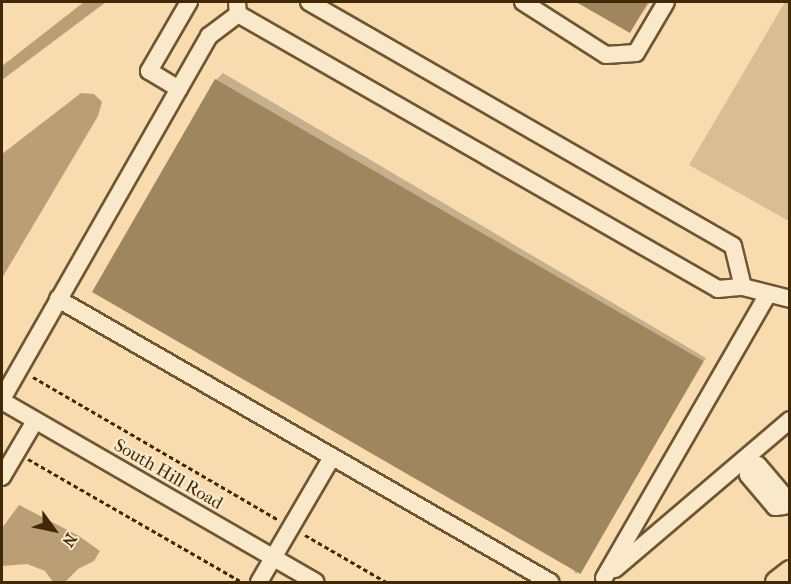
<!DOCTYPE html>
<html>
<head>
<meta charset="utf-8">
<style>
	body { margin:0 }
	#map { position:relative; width:791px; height:584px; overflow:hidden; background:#f8dbaf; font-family:"IM FELL French Canon",serif }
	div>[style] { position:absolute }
	.green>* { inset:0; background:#d9bd93 }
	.water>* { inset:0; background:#ba9e76 }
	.shadow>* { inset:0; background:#0003 }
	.building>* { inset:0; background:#a0865f; transform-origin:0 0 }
	.path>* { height:3px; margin-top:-1.5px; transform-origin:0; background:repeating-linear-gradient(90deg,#412908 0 4.5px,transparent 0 7.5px) }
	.roads { filter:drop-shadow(2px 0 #6f5632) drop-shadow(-2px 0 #6f5632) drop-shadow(0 2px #6f5632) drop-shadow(0 -2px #6f5632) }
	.minor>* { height:16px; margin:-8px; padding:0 8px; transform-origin:8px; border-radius:8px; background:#fae8cb }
	.major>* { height:20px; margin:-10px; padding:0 10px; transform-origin:10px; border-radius:10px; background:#f8dbaf }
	span { translate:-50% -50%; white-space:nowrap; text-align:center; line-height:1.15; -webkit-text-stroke:5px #fae8cb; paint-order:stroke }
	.street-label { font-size:18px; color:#412908 }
	.frame { position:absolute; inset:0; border:3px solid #412908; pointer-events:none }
	.north { position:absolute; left:24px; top:500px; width:60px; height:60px; -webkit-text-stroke:4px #fae8cb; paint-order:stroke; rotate:123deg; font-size:16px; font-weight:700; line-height:24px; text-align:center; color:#412908 }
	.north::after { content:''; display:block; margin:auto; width:21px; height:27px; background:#412908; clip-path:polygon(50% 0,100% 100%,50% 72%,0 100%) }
</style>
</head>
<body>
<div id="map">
	<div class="green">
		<i style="clip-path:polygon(785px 2px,790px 2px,789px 221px,689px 165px)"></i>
	</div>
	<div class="water">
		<i style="clip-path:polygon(84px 2px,106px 2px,2px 80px,2px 66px)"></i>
		<i style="clip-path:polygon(81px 93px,94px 94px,102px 102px,98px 116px,2px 278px,2px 154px)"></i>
		<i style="clip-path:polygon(19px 505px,79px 536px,100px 551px,94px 561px,78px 569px,65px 582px,53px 582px,45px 571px,27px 564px,2px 566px,2px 528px)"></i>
	</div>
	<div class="shadow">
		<i style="clip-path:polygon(579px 2px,650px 2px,630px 31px)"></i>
		<i style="clip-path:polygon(223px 73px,706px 358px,583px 567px,576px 574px,216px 80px)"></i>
	</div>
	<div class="building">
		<i style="clip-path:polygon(576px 2px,648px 2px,630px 33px)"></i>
		<i style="left:215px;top:79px;width:564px;height:246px;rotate:30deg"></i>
	</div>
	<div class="path">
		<i style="left:33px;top:377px;width:285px;rotate:30.2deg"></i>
		<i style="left:28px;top:459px;width:247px;rotate:29.9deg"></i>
		<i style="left:305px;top:535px;width:94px;rotate:30.1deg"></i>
	</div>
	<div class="roads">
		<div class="minor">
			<i style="left:309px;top:2px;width:489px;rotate:29.9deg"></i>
			<i style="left:733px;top:246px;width:42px;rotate:76.3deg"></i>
			<i style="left:743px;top:287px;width:49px;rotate:14.3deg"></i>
			<i style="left:523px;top:2px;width:98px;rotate:32.6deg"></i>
			<i style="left:606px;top:55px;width:30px;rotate:-4deg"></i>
			<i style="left:636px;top:53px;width:59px;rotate:-59.5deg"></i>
			<i style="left:238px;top:14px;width:553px;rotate:29.81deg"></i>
			<i style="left:718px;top:289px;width:25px;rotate:-5deg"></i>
			<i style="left:179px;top:89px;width:35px;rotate:-149deg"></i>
			<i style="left:149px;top:71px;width:80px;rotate:-59.9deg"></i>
			<i style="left:58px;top:299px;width:568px;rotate:29.91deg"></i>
			<i style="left:2px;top:399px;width:418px;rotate:-60.3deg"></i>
			<i style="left:209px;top:36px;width:36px;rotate:-37deg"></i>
			<i style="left:238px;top:14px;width:12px;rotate:-95deg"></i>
			<i style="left:2px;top:401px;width:362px;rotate:30deg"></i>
			<i style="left:750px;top:467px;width:8px;rotate:-14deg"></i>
			<i style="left:758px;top:465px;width:43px;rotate:49.7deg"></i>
			<i style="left:786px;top:498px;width:8px;rotate:104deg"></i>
			<i style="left:750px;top:467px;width:8px;rotate:104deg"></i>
			<i style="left:748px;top:475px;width:42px;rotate:49.8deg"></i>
			<i style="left:775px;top:507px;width:9px;rotate:-6deg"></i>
			<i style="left:2px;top:477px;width:65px;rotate:-59.5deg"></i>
			<i style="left:615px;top:569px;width:230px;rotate:-40.4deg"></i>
			<i style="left:604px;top:578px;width:328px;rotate:-60deg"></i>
			<i style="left:259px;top:582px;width:145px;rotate:-59.7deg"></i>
		</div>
		<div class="major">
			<i style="left:776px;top:582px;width:18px;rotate:-38deg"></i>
		</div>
	</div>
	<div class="street-label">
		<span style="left:168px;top:475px;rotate:30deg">South Hill Road</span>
	</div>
	<div class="frame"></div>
	<div class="north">N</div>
</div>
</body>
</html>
